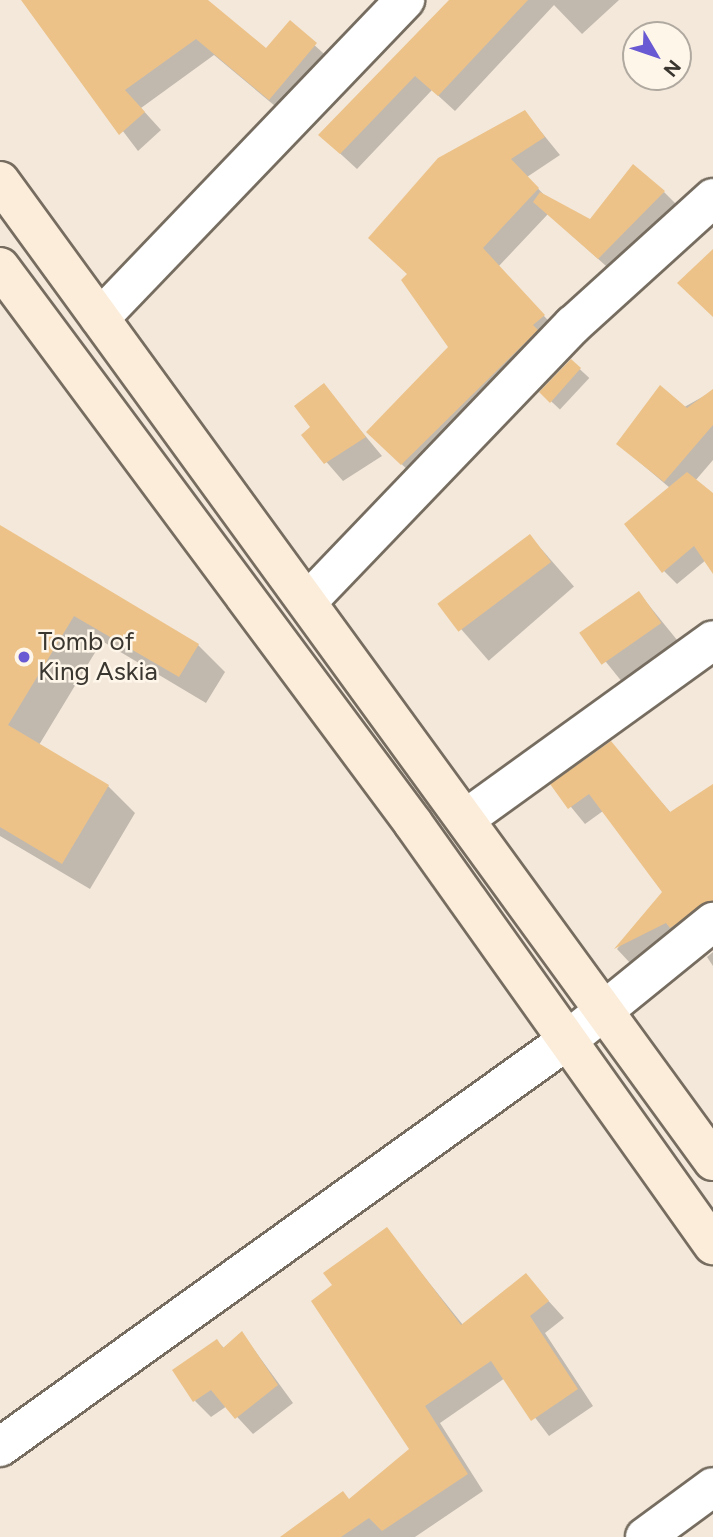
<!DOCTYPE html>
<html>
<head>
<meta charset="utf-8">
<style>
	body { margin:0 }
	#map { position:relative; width:713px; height:1537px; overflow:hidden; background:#f3e8da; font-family:Figtree,sans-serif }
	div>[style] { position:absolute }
	.shadow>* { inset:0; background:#0003; transform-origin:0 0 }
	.building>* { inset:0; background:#ecc289; transform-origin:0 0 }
	.roads { filter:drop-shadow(2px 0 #766d60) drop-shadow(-2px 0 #766d60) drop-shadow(0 2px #766d60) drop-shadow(0 -2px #766d60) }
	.street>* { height:38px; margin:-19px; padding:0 19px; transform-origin:19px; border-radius:19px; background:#fff }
	.secondary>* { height:38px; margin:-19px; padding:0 19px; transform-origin:19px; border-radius:19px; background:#fbedda }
	.dots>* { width:19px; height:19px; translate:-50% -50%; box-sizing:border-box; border:4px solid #fff6ea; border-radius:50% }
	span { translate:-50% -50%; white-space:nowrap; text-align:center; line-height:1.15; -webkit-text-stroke:5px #fff6ea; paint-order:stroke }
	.poi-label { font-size:26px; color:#3a3630 }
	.left { translate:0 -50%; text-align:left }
	.north { position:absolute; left:622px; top:21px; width:70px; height:70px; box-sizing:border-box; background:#fff6ea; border:2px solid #b0a9a0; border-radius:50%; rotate:129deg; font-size:19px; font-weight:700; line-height:28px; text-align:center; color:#3a3630 }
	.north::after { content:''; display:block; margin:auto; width:24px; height:32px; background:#6959d2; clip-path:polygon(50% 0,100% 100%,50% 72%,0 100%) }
</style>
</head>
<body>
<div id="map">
	<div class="shadow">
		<i style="clip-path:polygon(55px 0,206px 0,267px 51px,290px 23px,333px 62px,287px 116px,214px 55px,141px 108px,161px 130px,138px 151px,35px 15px)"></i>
		<i style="clip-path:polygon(452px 0,619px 0,582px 34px,554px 5px,455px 111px,432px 90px,357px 169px,320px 135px)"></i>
		<i style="clip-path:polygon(525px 112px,560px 155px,527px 177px,548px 199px,591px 221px,664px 192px,680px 208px,615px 274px,548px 214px,498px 267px,560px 333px,419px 481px,386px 449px,450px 347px)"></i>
		<i style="left:571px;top:361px;width:25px;height:43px;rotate:43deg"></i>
		<i style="clip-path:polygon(323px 385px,382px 456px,343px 481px,303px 435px,313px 428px)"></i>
		<i style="clip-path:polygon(713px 391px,713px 460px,695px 481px,713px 495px,713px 571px,706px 560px,677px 584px,664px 571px,670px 488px,618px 444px)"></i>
		<i style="clip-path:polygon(0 527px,198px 645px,225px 672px,206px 703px,102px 641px,39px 745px,108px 786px,135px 813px,90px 889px,0 836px)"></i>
		<i style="left:530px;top:536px;width:67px;height:113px;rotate:49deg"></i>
		<i style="left:639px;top:593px;width:63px;height:69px;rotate:51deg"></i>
		<i style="clip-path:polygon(610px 743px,671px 813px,713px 786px,713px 922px,631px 964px,617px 949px,664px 893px,603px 811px,585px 824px,553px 785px)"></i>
		<i style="clip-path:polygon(713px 952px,713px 966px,707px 957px)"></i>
		<i style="clip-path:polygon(386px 1229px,463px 1325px,525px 1275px,564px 1318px,545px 1333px,593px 1406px,549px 1436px,505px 1378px,440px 1423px,483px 1491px,415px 1537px,308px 1537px,412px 1449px,335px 1285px)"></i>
		<i style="clip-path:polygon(242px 1333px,293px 1403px,253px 1434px,227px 1406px,211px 1417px,195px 1401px,217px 1341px,225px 1349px)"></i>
	</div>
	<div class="building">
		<i style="clip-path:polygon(21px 0,208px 0,266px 48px,290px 20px,317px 43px,269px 100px,196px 39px,125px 90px,145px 112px,119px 135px)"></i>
		<i style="clip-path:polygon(449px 0,528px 0,438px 96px,415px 76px,340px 154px,318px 135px)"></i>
		<i style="clip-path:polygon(525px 110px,545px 137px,511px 159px,539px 188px,483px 248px,545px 315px,533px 325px,538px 330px,401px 465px,366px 432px,448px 347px,401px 280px,407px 274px,368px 238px,438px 158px)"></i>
		<i style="clip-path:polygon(633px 164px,665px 191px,598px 259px,533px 202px,540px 192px,590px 219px)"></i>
		<i style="clip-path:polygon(713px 249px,713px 317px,677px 283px)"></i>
		<i style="clip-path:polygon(571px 359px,581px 368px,550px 403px,539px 392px)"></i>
		<i style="clip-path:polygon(324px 383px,366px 437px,324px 464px,301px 435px,310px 427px,294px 406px)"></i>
		<i style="clip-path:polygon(660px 385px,687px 408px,713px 389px,713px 425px,664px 482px,616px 444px)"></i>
		<i style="clip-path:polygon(687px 472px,713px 493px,713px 574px,694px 546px,662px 573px,624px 524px)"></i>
		<i style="clip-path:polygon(0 525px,199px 644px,179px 677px,74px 616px,8px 725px,109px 785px,62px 864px,0 827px)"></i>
		<i style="left:530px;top:534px;width:35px;height:116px;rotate:53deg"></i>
		<i style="left:639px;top:591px;width:39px;height:73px;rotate:55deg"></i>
		<i style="clip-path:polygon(611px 741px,670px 812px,713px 784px,713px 901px,670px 928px,666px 923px,614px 949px,662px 892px,589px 794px,568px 809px,550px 784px)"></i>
		<i style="clip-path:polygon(387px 1227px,461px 1325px,526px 1273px,549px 1301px,530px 1316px,578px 1389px,531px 1421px,491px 1361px,425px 1406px,468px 1474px,382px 1531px,369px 1518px,341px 1537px,280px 1537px,343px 1491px,349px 1499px,409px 1449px,311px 1301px,332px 1285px,323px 1273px)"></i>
		<i style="clip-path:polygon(242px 1331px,278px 1385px,235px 1419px,211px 1390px,193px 1402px,172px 1370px,217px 1339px,223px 1348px)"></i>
	</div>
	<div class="roads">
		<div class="street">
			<i style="left:100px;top:318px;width:441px;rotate:-46.2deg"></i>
			<i style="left:310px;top:599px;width:380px;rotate:-46.2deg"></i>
			<i style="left:573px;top:325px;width:189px;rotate:-42.2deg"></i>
			<i style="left:468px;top:817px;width:302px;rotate:-35.8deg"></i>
			<i style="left:0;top:1447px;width:700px;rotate:-35.64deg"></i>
			<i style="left:569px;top:1039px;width:186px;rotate:-39.1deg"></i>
			<i style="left:645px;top:1537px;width:84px;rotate:-36.3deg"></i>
		</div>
		<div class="secondary">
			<i style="left:0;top:181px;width:1212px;rotate:53.96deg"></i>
			<i style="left:0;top:267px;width:693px;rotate:53.39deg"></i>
			<i style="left:413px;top:823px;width:518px;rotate:54.59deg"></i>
		</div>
	</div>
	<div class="dots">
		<i style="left:24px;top:657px;background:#6959d2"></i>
	</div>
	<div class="poi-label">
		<span class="left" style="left:38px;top:657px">Tomb of<br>King Askia</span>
	</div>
	<div class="north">N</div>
</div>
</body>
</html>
